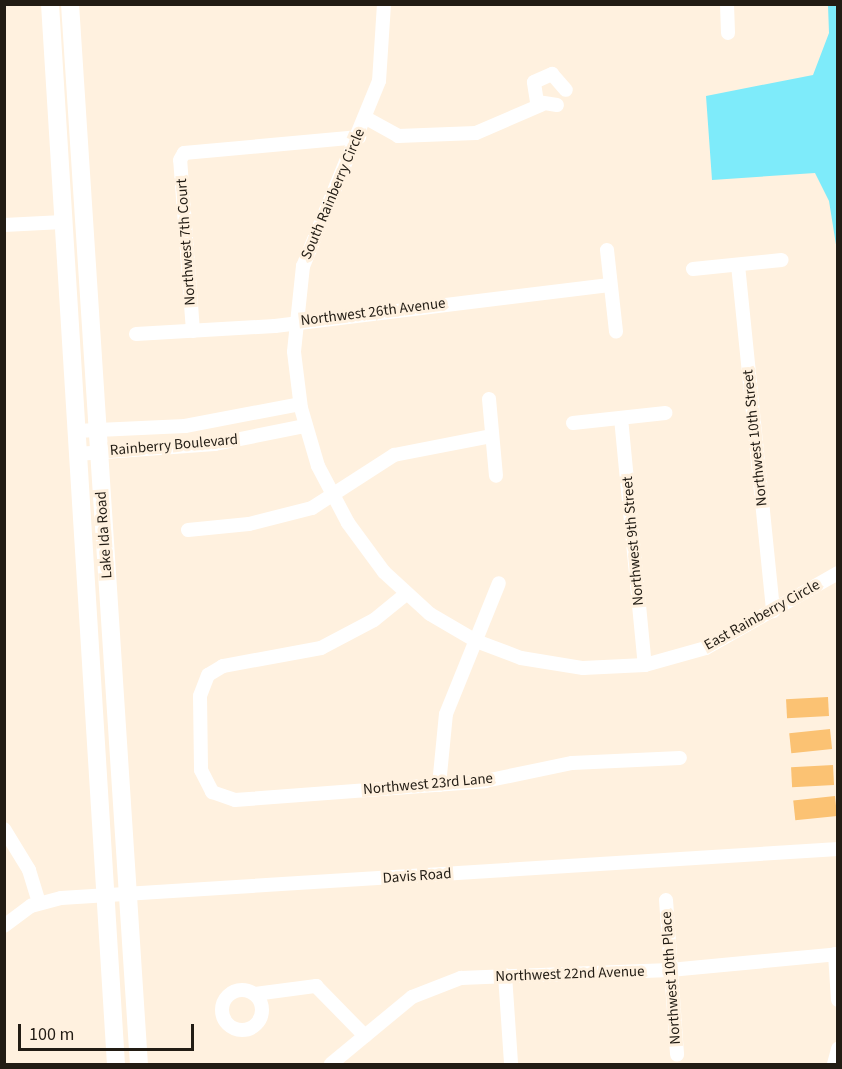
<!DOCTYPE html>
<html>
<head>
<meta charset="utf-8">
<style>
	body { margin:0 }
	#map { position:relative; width:842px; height:1069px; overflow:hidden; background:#fff1df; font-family:"Source Sans 3",sans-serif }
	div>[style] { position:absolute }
	.green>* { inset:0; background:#fbc273; transform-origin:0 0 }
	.water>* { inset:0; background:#7eebfa }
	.street>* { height:14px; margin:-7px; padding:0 7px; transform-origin:7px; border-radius:7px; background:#fff }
	.street>.ring { margin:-7px; padding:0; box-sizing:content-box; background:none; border:14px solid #fff; border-radius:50% }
	.secondary>* { height:18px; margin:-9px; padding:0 9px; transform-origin:9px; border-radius:9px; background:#fff }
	span { translate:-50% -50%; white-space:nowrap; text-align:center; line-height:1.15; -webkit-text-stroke:6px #fff1df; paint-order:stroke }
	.street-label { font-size:15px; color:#221c14 }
	.frame { position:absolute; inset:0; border:6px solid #221c14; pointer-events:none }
	.scale { position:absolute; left:18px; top:1024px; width:176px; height:27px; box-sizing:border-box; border:3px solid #221c14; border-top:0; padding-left:8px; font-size:18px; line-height:21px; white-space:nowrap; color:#221c14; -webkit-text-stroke:4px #fff1df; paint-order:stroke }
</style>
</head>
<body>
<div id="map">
	<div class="green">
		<i style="left:828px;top:697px;width:19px;height:42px;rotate:87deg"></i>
		<i style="left:830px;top:729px;width:20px;height:41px;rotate:84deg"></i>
		<i style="left:833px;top:765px;width:20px;height:42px;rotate:87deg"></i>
		<i style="left:835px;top:796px;width:20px;height:42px;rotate:84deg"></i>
	</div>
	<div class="water">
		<i style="clip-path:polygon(828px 5px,838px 5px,837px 251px,829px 201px,815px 173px,712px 180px,706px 96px,813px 75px,829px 33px)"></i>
	</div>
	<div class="street">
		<i style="left:384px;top:4px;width:77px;rotate:93.7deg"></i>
		<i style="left:379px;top:81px;width:200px;rotate:112.3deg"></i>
		<i style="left:303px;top:266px;width:86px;rotate:96deg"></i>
		<i style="left:294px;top:352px;width:56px;rotate:82.9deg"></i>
		<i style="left:301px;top:408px;width:60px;rotate:73.7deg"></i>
		<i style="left:318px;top:466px;width:64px;rotate:62.2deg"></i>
		<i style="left:348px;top:523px;width:61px;rotate:53.7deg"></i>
		<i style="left:384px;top:572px;width:62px;rotate:42.4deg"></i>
		<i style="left:430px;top:614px;width:53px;rotate:30.4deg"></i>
		<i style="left:476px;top:641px;width:48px;rotate:20.7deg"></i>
		<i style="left:521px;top:658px;width:63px;rotate:9.2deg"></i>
		<i style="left:583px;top:668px;width:62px;rotate:-2.8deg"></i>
		<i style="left:645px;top:665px;width:63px;rotate:-15.6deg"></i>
		<i style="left:706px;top:648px;width:152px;rotate:-29.6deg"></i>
		<i style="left:727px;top:4px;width:29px;rotate:88deg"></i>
		<i style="left:557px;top:105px;width:20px;rotate:-171deg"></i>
		<i style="left:537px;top:102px;width:20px;rotate:-99deg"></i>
		<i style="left:534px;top:82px;width:20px;rotate:-24deg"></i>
		<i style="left:552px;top:74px;width:21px;rotate:49deg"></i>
		<i style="left:366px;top:118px;width:37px;rotate:29deg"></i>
		<i style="left:398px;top:136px;width:78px;rotate:-2.2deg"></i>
		<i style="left:476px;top:133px;width:71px;rotate:-23.3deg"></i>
		<i style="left:4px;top:225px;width:59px;rotate:-2.9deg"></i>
		<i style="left:607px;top:250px;width:82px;rotate:83.7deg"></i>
		<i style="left:738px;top:265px;width:348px;rotate:84.2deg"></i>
		<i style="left:693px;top:269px;width:89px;rotate:-5.8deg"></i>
		<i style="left:193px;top:331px;width:171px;rotate:-94.3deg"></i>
		<i style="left:180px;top:160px;width:8px;rotate:-60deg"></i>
		<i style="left:184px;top:153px;width:176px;rotate:-5.2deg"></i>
		<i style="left:136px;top:334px;width:139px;rotate:-3.3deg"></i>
		<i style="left:275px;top:326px;width:337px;rotate:-7deg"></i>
		<i style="left:489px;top:399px;width:77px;rotate:84.8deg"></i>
		<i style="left:621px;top:418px;width:248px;rotate:84.5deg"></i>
		<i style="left:573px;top:423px;width:93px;rotate:-6.2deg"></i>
		<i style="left:76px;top:431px;width:109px;rotate:-2.6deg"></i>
		<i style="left:185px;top:426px;width:117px;rotate:-10.8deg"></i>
		<i style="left:77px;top:454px;width:138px;rotate:-4.1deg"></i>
		<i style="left:215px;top:444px;width:92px;rotate:-11.3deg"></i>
		<i style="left:188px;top:530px;width:61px;rotate:-5.6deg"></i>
		<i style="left:249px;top:524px;width:65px;rotate:-14.3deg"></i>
		<i style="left:312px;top:508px;width:98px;rotate:-32.9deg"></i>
		<i style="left:394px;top:455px;width:100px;rotate:-11deg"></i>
		<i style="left:406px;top:594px;width:41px;rotate:140.9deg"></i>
		<i style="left:374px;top:620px;width:60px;rotate:152.2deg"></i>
		<i style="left:321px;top:648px;width:100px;rotate:169.6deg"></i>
		<i style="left:223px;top:666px;width:17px;rotate:149deg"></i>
		<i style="left:208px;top:675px;width:22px;rotate:111deg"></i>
		<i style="left:200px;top:696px;width:74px;rotate:89.2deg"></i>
		<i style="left:201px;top:770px;width:25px;rotate:63deg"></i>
		<i style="left:212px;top:792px;width:24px;rotate:19deg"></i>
		<i style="left:235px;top:800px;width:251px;rotate:-4.3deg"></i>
		<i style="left:485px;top:781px;width:89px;rotate:-11.7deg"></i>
		<i style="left:572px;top:763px;width:108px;rotate:-2.7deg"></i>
		<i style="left:439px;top:785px;width:71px;rotate:-84.4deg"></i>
		<i style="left:446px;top:714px;width:141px;rotate:-68deg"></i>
		<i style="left:4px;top:829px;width:48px;rotate:58.6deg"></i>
		<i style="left:29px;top:870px;width:34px;rotate:73deg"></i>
		<i style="left:666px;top:900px;width:155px;rotate:85.9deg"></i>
		<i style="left:4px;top:926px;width:34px;rotate:-37deg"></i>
		<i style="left:31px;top:906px;width:31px;rotate:-15deg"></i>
		<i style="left:61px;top:898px;width:779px;rotate:-3.61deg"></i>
		<i style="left:835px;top:954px;width:46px;rotate:86.3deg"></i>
		<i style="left:505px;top:975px;width:89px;rotate:86.1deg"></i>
		<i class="ring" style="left:222px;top:990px;width:26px;height:26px"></i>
		<i style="left:255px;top:994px;width:62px;rotate:-7.5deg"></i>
		<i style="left:316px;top:986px;width:70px;rotate:45.6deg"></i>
		<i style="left:331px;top:1064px;width:105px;rotate:-39.6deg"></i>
		<i style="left:412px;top:997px;width:53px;rotate:-21.2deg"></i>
		<i style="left:461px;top:978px;width:209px;rotate:-2.2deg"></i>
		<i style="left:670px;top:970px;width:169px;rotate:-5.4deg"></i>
		<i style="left:834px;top:1064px;width:16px;rotate:-75deg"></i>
	</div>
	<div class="secondary">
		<i style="left:50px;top:4px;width:1062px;rotate:86.44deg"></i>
		<i style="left:70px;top:4px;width:1062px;rotate:86.28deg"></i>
	</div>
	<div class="street-label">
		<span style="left:333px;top:194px;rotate:-67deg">South Rainberry Circle</span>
		<span style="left:186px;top:242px;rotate:-94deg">Northwest 7th Court</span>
		<span style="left:373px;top:312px;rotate:-7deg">Northwest 26th Avenue</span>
		<span style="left:755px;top:438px;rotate:-96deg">Northwest 10th Street</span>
		<span style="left:174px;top:445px;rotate:-5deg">Rainberry Boulevard</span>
		<span style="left:104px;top:535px;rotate:-94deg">Lake Ida Road</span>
		<span style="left:633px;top:541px;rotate:-95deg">Northwest 9th Street</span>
		<span style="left:762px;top:615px;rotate:-29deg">East Rainberry Circle</span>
		<span style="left:428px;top:784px;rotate:-5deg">Northwest 23rd Lane</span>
		<span style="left:417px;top:876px;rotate:-4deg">Davis Road</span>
		<span style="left:570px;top:974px;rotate:-2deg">Northwest 22nd Avenue</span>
		<span style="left:671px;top:978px;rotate:-94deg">Northwest 10th Place</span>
	</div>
	<div class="frame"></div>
	<div class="scale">100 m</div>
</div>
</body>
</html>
